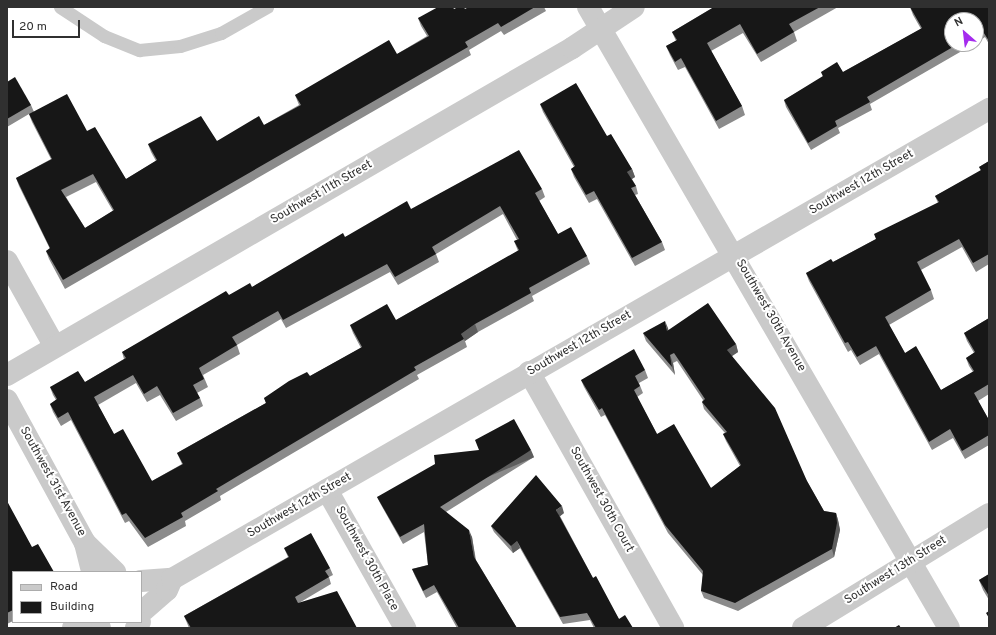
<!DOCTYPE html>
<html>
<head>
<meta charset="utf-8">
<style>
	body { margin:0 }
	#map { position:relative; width:996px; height:635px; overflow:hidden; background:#fff; font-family:Overpass,sans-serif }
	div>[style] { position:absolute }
	.lane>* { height:13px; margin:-6.5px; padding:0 6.5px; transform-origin:6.5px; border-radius:6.5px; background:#cacaca }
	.street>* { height:22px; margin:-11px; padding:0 11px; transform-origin:11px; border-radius:11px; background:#cacaca }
	.wall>* { inset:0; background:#8b8b8b }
	.shaded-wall>* { inset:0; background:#5d5d5d; transform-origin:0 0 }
	.building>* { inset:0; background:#171717 }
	span { translate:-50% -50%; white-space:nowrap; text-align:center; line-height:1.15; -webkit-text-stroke:4px #fff; paint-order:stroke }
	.street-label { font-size:12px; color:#303030 }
	.frame { position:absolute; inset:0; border:8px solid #303030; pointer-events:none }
	.legend { position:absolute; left:12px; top:571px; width:130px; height:52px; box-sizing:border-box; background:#fff; border:1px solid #acacac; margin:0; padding:5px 7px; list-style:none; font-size:12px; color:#303030 }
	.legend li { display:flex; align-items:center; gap:8px; height:20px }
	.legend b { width:20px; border:1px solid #acacac }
	.north { position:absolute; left:944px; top:12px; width:40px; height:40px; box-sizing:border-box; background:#fff; border:1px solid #acacac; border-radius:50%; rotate:332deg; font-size:11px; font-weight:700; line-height:16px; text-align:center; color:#303030 }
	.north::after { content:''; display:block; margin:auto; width:14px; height:18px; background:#a52bee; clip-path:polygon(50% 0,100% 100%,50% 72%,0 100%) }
	.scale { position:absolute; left:12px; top:20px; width:68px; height:18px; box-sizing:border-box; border:2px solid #303030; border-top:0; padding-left:5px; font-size:12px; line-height:14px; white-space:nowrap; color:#303030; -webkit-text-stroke:3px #fff; paint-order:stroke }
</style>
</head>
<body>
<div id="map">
	<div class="lane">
		<i style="left:60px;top:7px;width:53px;rotate:33.4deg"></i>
		<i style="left:104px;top:36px;width:38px;rotate:22deg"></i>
		<i style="left:139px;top:50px;width:41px;rotate:-5.6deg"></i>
		<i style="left:180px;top:46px;width:43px;rotate:-17.6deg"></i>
		<i style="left:221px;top:33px;width:53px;rotate:-29.5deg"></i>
	</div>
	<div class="street">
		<i style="left:588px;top:7px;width:718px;rotate:59.83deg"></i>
		<i style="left:7px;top:261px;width:98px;rotate:60.8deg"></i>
		<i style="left:529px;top:372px;width:294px;rotate:60.6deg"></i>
		<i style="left:7px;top:375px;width:653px;rotate:-30.06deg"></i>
		<i style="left:572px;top:48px;width:74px;rotate:-33.5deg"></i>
		<i style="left:7px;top:400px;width:163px;rotate:61.4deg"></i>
		<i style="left:85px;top:543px;width:30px;rotate:76deg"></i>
		<i style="left:327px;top:490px;width:159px;rotate:60.5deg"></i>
		<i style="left:85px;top:543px;width:42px;rotate:44deg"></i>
		<i style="left:141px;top:581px;width:31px;rotate:-4deg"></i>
		<i style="left:144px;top:610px;width:30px;rotate:-41deg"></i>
		<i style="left:167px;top:590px;width:12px;rotate:-66deg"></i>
		<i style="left:172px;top:579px;width:943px;rotate:-29.91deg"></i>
		<i style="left:98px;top:622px;width:6px;rotate:72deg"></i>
		<i style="left:73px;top:628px;width:10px;rotate:-37deg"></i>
		<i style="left:136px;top:628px;width:7px;rotate:-56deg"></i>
		<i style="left:803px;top:628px;width:218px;rotate:-31.5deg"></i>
	</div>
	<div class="wall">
		<i style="clip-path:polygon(evenodd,469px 7px,544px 7px,546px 11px,504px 35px,501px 31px,469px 50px,471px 55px,65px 289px,49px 259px,46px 251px,50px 249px,19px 186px,16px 178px,51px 159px,32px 122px,29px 114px,7px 127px,7px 82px,31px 105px,34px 112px,87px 131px,126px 179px,156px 161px,151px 152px,148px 144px,217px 141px,264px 125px,299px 105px,295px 95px,397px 54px,427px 36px,421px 26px,418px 18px,454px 9px,465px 9px,469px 7px,96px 182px,113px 211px,85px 228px,66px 197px,96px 182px)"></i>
		<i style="clip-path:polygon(714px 7px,838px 7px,794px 32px,797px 41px,761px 62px,743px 33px,711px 51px,742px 106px,745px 115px,719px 129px,685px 67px,678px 70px,670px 55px,666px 46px,676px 41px,672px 32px)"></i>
		<i style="clip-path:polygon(910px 7px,989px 7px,989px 44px,985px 37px,976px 43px,976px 20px,952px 44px,974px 44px,870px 104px,872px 110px,838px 128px,840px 133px,811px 150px,786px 107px,784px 100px,823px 77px,821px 72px,843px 72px,921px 29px,913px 15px)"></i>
		<i style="clip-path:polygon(540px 104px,607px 136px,632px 169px,635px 177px,632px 179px,636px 186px,638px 194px,635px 195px,662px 242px,665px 250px,635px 266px,597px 199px,589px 203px,574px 177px,571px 169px,574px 167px,543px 112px)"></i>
		<i style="clip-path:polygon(989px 161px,989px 264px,976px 272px,962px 247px,921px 270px,931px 290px,934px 299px,889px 325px,905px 353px,941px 390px,973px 372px,969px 366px,966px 358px,974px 353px,967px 341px,964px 333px,989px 318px,989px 394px,978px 401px,989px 420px,989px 445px,965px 459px,953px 438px,932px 450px,879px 354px,860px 365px,851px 350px,848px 352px,809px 281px,806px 273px,833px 262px,876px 239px,938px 203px,935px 196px,981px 171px,979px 167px)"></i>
		<i style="clip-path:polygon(evenodd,542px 189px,545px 197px,539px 201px,558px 234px,587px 256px,590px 264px,532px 296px,534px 301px,478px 332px,465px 341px,467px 347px,417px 375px,419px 379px,220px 496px,221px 500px,185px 521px,186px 526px,148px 547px,129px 521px,125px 523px,71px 420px,61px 426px,53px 412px,50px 404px,56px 400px,53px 395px,50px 387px,85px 382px,124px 359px,122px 352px,229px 295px,252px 287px,345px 237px,411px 209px,542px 189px,503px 214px,517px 240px,514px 241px,518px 251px,396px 320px,350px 325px,353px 333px,361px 348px,310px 376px,264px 398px,266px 403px,177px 453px,182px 464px,152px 481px,114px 434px,98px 405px,136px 383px,147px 402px,160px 395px,176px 421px,203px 406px,200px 398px,197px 393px,208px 387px,203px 375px,240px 354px,237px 345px,281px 319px,286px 328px,390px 272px,398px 285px,439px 262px,436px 254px,503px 214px)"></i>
		<i style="clip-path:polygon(668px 328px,668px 330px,736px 344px,738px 352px,732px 356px,807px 481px,824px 511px,836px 513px,838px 520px,840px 530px,834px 557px,738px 611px,704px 598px,701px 591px,703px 575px,668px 533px,605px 415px,601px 417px,584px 387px,581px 380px,645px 370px,648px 378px,639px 383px,643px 393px,637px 397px,657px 434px,711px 488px,740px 466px,726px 441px,723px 434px,725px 433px,704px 409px,702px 402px,703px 400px,677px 361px,673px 363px,675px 375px,646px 341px,643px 333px)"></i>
		<i style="clip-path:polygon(534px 457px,446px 512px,472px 537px,476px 560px,517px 628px,457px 628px,437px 592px,426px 598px,415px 576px,412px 569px,428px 565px,424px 532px,403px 544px,380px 503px,377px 497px)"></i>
		<i style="clip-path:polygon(7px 501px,13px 572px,13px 621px,7px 624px)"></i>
		<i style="clip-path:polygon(564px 513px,560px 516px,593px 578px,619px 619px,633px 628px,594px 628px,590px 620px,563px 624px,520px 548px,513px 553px,494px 532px,491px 526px)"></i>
		<i style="clip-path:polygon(284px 548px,330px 568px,333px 575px,329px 577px,331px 584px,299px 603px,357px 628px,189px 628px,187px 623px,184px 616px,288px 557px)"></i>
		<i style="clip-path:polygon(989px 574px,989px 600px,983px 590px,979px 580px)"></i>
	</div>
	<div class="shaded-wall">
		<i style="clip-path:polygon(632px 169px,635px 177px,630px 180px,627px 172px)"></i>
		<i style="clip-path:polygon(665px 321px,668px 328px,670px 339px,667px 331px)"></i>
		<i style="clip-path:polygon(475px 324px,478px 332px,465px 341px,461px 334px)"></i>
		<i style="clip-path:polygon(736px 344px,738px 352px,729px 358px,727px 350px)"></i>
		<i style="clip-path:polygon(670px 355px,673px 363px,675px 375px,672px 367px)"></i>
		<i style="left:531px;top:450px;width:8px;height:107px;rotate:67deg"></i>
		<i style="clip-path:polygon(562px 506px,564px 513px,559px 517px,556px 510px)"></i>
		<i style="clip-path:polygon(836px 513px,838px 520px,840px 530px,834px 557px,832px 549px)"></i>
		<i style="clip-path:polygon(469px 530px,472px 537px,476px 564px,474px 557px)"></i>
		<i style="clip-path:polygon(517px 541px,520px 548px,513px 553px,511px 546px)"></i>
	</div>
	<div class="building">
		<i style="clip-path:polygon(evenodd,438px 7px,453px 7px,454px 9px,458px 7px,464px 7px,465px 9px,469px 7px,535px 7px,501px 27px,498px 23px,465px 42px,468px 47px,63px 280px,46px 251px,50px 248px,16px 178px,52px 159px,29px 114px,67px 94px,87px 131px,95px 127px,126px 179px,157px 160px,148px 144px,201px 116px,217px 141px,259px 116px,264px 125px,301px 105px,295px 95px,389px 40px,397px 54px,429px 36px,418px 18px,438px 7px,93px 174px,114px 210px,85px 228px,61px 190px,93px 174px)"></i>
		<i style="clip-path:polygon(714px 7px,820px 7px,789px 24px,794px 32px,757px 54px,740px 24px,707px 43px,742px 106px,716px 121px,681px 58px,675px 62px,666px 46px,677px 40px,672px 32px)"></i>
		<i style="clip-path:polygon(910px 7px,989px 7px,989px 41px,982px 30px,976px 34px,976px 20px,952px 20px,952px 44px,958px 44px,867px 97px,870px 102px,835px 121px,837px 126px,808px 143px,784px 100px,823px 76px,821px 72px,837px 62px,843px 72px,922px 28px)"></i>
		<i style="clip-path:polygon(15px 77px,31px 105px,7px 119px,7px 82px)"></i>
		<i style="clip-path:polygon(576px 83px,607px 136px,611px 134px,632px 169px,627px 172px,636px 186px,631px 188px,662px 242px,632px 258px,594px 191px,586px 195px,571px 169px,575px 166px,540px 104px)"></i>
		<i style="clip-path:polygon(evenodd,519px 150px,542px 189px,535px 193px,558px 234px,571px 227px,587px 256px,529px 288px,531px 293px,475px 324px,461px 334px,464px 339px,414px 367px,416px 370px,216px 489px,218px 491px,181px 513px,183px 517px,145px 538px,126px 513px,122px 515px,68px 412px,58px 418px,50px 404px,57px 399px,50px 387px,78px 371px,85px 382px,126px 358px,122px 352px,226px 291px,229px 295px,250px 283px,252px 287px,343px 233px,345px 237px,407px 201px,411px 209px,519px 150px,500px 206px,519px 239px,514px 241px,519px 250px,396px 320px,387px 304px,350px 325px,362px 347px,310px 376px,307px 372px,289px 381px,264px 398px,266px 403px,177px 453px,183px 464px,152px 481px,123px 429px,114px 434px,94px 397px,133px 375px,144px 394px,157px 386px,173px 413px,200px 398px,193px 385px,204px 379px,199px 368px,237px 345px,232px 337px,278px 311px,283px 320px,387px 264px,395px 277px,436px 254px,432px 247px,500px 206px)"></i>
		<i style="clip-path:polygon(989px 161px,989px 254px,973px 263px,959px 239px,917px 262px,931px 290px,885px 317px,905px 353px,916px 346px,941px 390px,974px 371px,966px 358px,975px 352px,964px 333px,989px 318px,989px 384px,974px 393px,989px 420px,989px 435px,962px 451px,950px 429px,929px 442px,876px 346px,857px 357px,848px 342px,845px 343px,806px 273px,831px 259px,833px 262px,876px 239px,874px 234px,939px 202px,935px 196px,981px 170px,979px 167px)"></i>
		<i style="clip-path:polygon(708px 303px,736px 344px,727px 350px,775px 408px,807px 481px,824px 511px,836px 513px,837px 523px,832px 549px,735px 603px,701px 591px,703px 571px,665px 525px,602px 408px,599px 410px,581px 380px,634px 349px,645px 370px,635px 376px,640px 386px,634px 390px,657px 434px,674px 424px,711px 488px,741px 465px,723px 434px,727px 432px,702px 402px,705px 399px,674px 353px,670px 355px,672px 367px,643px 333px,665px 321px,667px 331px)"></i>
		<i style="clip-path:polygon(514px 419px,531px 450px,440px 507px,469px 530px,474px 557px,517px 628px,459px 628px,434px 585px,423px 591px,412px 569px,428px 565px,424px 524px,400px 537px,377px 497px,435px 464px,434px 455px,479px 450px,475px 440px)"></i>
		<i style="clip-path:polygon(536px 475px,562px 506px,556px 510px,593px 578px,596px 576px,619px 619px,625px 615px,633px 628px,596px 628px,587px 613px,560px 617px,517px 541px,511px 546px,491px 526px)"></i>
		<i style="clip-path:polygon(7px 501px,32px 547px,38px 544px,54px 572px,13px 572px,13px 610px,7px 613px)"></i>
		<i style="clip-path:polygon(311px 533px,330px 568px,325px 571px,329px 577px,295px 597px,298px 603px,337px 591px,357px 628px,191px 628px,184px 616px,289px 557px,284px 548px)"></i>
		<i style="clip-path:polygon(989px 574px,989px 596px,979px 580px)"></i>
		<i style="clip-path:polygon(989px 611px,989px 618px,986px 613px)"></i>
		<i style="clip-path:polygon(899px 625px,901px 628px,894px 628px)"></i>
	</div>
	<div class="street-label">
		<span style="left:862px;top:183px;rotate:-30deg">Southwest 12th Street</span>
		<span style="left:322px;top:193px;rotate:-30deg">Southwest 11th Street</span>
		<span style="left:770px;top:316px;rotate:60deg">Southwest 30th Avenue</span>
		<span style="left:580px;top:344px;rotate:-30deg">Southwest 12th Street</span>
		<span style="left:52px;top:482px;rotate:61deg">Southwest 31st Avenue</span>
		<span style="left:601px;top:500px;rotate:61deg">Southwest 30th Court</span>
		<span style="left:300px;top:506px;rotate:-30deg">Southwest 12th Street</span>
		<span style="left:366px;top:559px;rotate:61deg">Southwest 30th Place</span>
		<span style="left:896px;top:571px;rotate:-32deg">Southwest 13th Street</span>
	</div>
	<div class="frame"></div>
	<ul class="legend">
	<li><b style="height:5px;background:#cacaca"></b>Road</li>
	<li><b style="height:11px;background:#171717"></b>Building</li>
	</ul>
	<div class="north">N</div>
	<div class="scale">20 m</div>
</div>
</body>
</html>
